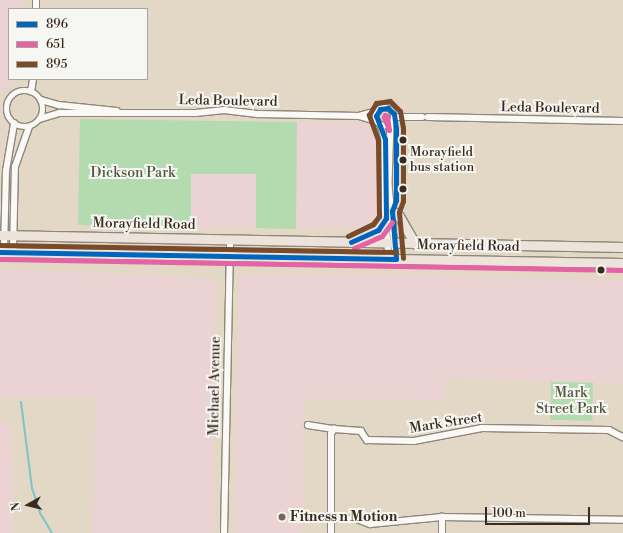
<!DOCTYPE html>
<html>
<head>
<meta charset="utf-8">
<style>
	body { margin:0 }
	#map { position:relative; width:623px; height:533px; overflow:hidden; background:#e3d8c6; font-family:"Libre Bodoni",serif }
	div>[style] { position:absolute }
	.built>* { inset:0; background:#ebd3d4; transform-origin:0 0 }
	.green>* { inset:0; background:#b4dbaf; transform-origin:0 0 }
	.stream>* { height:2px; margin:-1px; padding:0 1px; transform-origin:1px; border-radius:1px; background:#7dc3cc }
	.roads { filter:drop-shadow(1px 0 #8f877c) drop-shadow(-1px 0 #8f877c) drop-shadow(0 1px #8f877c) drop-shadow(0 -1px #8f877c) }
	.street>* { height:5.5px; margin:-2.75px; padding:0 2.75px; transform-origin:2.75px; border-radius:2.75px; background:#fbf9f6 }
	.street>.ring { margin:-2.75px; padding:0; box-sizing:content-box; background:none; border:5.5px solid #fbf9f6; border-radius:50% }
	.primary>* { height:9px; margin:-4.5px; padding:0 4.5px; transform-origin:4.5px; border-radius:4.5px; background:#ece3da }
	.bus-1>* { height:5px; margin:-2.5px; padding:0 2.5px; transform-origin:2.5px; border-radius:2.5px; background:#0065bd }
	.bus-2>* { height:5px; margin:-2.5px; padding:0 2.5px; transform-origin:2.5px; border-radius:2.5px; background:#e463a4 }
	.bus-3>* { height:5px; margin:-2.5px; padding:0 2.5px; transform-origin:2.5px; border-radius:2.5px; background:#7a4b2a }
	.dots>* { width:11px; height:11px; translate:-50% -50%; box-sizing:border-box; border:2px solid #f6f6f2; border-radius:50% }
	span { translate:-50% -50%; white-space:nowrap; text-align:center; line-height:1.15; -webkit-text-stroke:4px #f6f6f2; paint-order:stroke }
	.bus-label { font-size:13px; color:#3b2a1e }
	.left { translate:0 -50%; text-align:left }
	.street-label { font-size:14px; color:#3b2a1e }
	.park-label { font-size:14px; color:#50573e }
	.poi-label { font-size:14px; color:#3b2a1e; font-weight:700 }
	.legend { position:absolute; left:8px; top:8px; width:140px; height:72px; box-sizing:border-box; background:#f6f6f2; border:1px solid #aba49d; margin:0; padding:5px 7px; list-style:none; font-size:12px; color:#3b2a1e }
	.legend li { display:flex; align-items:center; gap:8px; height:20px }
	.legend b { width:20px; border:1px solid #aba49d }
	.north { position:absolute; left:8px; top:485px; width:40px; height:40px; -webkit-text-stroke:3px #f6f6f2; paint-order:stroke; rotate:262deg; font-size:11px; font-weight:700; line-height:16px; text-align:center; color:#3b2a1e }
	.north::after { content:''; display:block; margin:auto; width:14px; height:18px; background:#3b2a1e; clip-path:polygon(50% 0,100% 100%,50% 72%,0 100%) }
	.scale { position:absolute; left:485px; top:507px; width:105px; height:18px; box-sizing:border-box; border:2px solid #3b2a1e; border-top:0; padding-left:5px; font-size:12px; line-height:14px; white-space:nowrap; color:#3b2a1e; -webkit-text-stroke:3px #f6f6f2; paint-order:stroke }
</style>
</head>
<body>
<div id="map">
	<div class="built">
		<i style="clip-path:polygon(0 0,22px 0,22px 9px,9px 9px,9px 79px,18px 79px,2px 92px,0 102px)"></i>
		<i style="clip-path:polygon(297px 122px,365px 123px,377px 130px,380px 139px,377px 215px,372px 225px,366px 227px,296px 229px)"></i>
		<i style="left:191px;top:173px;width:66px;height:54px;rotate:1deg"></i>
		<i style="clip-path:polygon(0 269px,209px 278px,215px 285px,213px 533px,94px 533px,95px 396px,0 397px)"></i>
		<i style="clip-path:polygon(377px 274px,623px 280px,623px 383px,446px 378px,445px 400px,304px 399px,302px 533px,235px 533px,239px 281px,243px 275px,250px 274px)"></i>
		<i style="clip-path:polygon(0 422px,11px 422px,14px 533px,0 533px)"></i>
	</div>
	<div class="green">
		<i style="clip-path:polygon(80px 119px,297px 122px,296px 229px,256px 228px,256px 174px,191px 174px,191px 227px,78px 225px)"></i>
		<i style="left:551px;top:382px;width:42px;height:38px;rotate:1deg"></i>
	</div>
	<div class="stream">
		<i style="left:21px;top:402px;width:87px;rotate:82.7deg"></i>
		<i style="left:32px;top:488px;width:26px;rotate:72deg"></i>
		<i style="left:40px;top:513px;width:23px;rotate:59deg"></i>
	</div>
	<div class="roads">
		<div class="street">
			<i style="left:36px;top:9px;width:9px;rotate:-90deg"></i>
			<i class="ring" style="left:7px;top:91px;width:30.5px;height:30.5px"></i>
			<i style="left:31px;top:92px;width:13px;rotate:-81deg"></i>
			<i style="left:41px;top:100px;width:19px;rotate:16deg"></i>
			<i style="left:59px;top:105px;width:58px;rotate:5.9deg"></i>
			<i class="ring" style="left:376px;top:108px;width:12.5px;height:12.5px"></i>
			<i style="left:359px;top:116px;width:19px;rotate:16deg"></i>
			<i style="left:395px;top:117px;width:27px"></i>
			<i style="left:428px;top:117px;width:195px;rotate:1.2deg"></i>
			<i style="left:40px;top:119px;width:21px;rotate:-17deg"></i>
			<i style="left:60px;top:113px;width:136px"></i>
			<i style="left:196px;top:113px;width:28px;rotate:-6deg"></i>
			<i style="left:224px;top:110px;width:35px;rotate:7deg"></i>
			<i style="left:259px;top:114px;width:100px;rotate:1.1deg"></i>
			<i style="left:359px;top:116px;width:20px;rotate:-15deg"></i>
			<i style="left:391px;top:124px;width:61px;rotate:91.9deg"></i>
			<i style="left:389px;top:185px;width:74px;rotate:84.6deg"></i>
			<i style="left:381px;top:125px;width:15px;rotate:74deg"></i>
			<i style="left:385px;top:139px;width:68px;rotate:90deg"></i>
			<i style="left:385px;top:207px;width:52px;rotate:85.6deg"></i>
			<i style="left:4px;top:252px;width:81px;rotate:-88.6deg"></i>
			<i style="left:6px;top:171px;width:48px;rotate:-80.3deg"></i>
			<i style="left:13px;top:252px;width:85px;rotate:-88.7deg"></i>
			<i style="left:15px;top:167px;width:42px;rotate:-70.7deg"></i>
			<i style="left:308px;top:425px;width:26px;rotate:9deg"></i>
			<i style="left:332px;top:518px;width:25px;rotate:2deg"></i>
			<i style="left:357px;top:519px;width:14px;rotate:21deg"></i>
			<i style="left:370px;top:524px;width:72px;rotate:-5.6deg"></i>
			<i style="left:442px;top:517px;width:181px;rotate:0.9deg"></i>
			<i style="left:224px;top:533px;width:293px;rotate:-88.8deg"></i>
			<i style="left:331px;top:533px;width:99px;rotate:-90deg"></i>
			<i style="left:331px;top:434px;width:6px;rotate:-59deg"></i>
			<i style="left:334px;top:429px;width:27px;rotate:4deg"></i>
			<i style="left:361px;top:431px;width:11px;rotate:56deg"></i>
			<i style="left:367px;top:440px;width:47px;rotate:1.2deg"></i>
			<i style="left:414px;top:441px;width:69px;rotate:-10.8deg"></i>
			<i style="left:482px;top:428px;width:127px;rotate:0.9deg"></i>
			<i style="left:609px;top:430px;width:16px;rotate:27deg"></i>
			<i style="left:442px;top:533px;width:16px;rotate:-90deg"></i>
		</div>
		<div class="primary">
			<i style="left:392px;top:211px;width:9px;rotate:36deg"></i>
			<i style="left:399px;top:216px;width:32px;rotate:60deg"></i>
			<i style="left:0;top:235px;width:623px;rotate:1.1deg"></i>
			<i style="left:351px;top:242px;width:30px;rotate:-24deg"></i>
			<i style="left:378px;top:230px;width:14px;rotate:-56deg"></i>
			<i style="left:0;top:252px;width:623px;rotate:1.01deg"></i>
		</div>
	</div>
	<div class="bus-1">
		<i style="left:351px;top:242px;width:30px;rotate:-24deg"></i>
		<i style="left:378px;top:230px;width:14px;rotate:-56deg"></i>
		<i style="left:386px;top:218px;width:79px;rotate:-90.7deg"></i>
		<i style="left:385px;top:139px;width:25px;rotate:-111deg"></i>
		<i style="left:376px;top:116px;width:8px;rotate:-60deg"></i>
		<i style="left:380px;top:109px;width:8px;rotate:-7deg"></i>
		<i style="left:388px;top:108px;width:8px;rotate:45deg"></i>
		<i style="left:394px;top:114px;width:15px;rotate:82deg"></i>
		<i style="left:396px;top:129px;width:71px;rotate:90deg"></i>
		<i style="left:396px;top:200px;width:12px;rotate:110deg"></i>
		<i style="left:392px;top:211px;width:48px;rotate:85.2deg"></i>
		<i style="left:0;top:252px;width:396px;rotate:1deg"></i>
	</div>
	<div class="bus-2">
		<i style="left:385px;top:115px;width:2px;rotate:27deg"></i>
		<i style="left:387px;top:116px;width:14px;rotate:82deg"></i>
		<i style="left:389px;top:130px;width:14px;rotate:-111deg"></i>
		<i style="left:384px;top:117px;width:2px;rotate:-63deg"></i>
		<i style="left:354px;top:248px;width:30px;rotate:-23deg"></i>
		<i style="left:382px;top:236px;width:17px;rotate:-54deg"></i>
		<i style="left:0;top:259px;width:623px;rotate:1.01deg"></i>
	</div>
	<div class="bus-3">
		<i style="left:348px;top:236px;width:28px;rotate:-26deg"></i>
		<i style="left:373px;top:224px;width:10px;rotate:-53deg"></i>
		<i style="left:379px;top:216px;width:76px;rotate:-90.8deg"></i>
		<i style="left:378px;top:140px;width:27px;rotate:-110deg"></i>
		<i style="left:369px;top:115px;width:14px;rotate:-60deg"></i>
		<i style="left:376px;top:103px;width:14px;rotate:-8deg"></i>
		<i style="left:390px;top:101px;width:14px;rotate:45deg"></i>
		<i style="left:400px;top:111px;width:17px;rotate:80deg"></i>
		<i style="left:403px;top:128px;width:73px;rotate:90deg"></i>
		<i style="left:403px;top:201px;width:12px;rotate:110deg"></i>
		<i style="left:399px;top:212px;width:46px;rotate:85deg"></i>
		<i style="left:0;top:245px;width:396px;rotate:1deg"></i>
	</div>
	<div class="dots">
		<i style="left:403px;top:140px;background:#3b2a1e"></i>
		<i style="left:403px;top:160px;background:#3b2a1e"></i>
		<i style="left:403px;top:189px;background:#3b2a1e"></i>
		<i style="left:601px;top:270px;background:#3b2a1e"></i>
		<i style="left:282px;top:517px;background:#766759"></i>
	</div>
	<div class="bus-label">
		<span class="left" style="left:410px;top:160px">Morayfield<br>bus station</span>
	</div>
	<div class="street-label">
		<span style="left:228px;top:101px;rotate:1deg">Leda Boulevard</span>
		<span style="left:550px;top:108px;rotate:1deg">Leda Boulevard</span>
		<span style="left:144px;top:224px;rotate:1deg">Morayfield Road</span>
		<span style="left:468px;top:246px;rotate:1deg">Morayfield Road</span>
		<span style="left:215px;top:386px;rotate:-89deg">Michael Avenue</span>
		<span style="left:446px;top:423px;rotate:-9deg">Mark Street</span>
	</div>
	<div class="park-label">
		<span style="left:133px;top:173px">Dickson Park</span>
		<span style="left:571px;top:401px">Mark<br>Street Park</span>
	</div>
	<div class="poi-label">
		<span class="left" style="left:290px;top:517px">Fitness n Motion</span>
	</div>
	<ul class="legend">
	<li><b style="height:5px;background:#0065bd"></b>896</li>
	<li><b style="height:5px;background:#e463a4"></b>651</li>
	<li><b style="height:5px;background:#7a4b2a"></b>895</li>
	</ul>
	<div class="north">N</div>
	<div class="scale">100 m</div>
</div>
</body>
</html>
